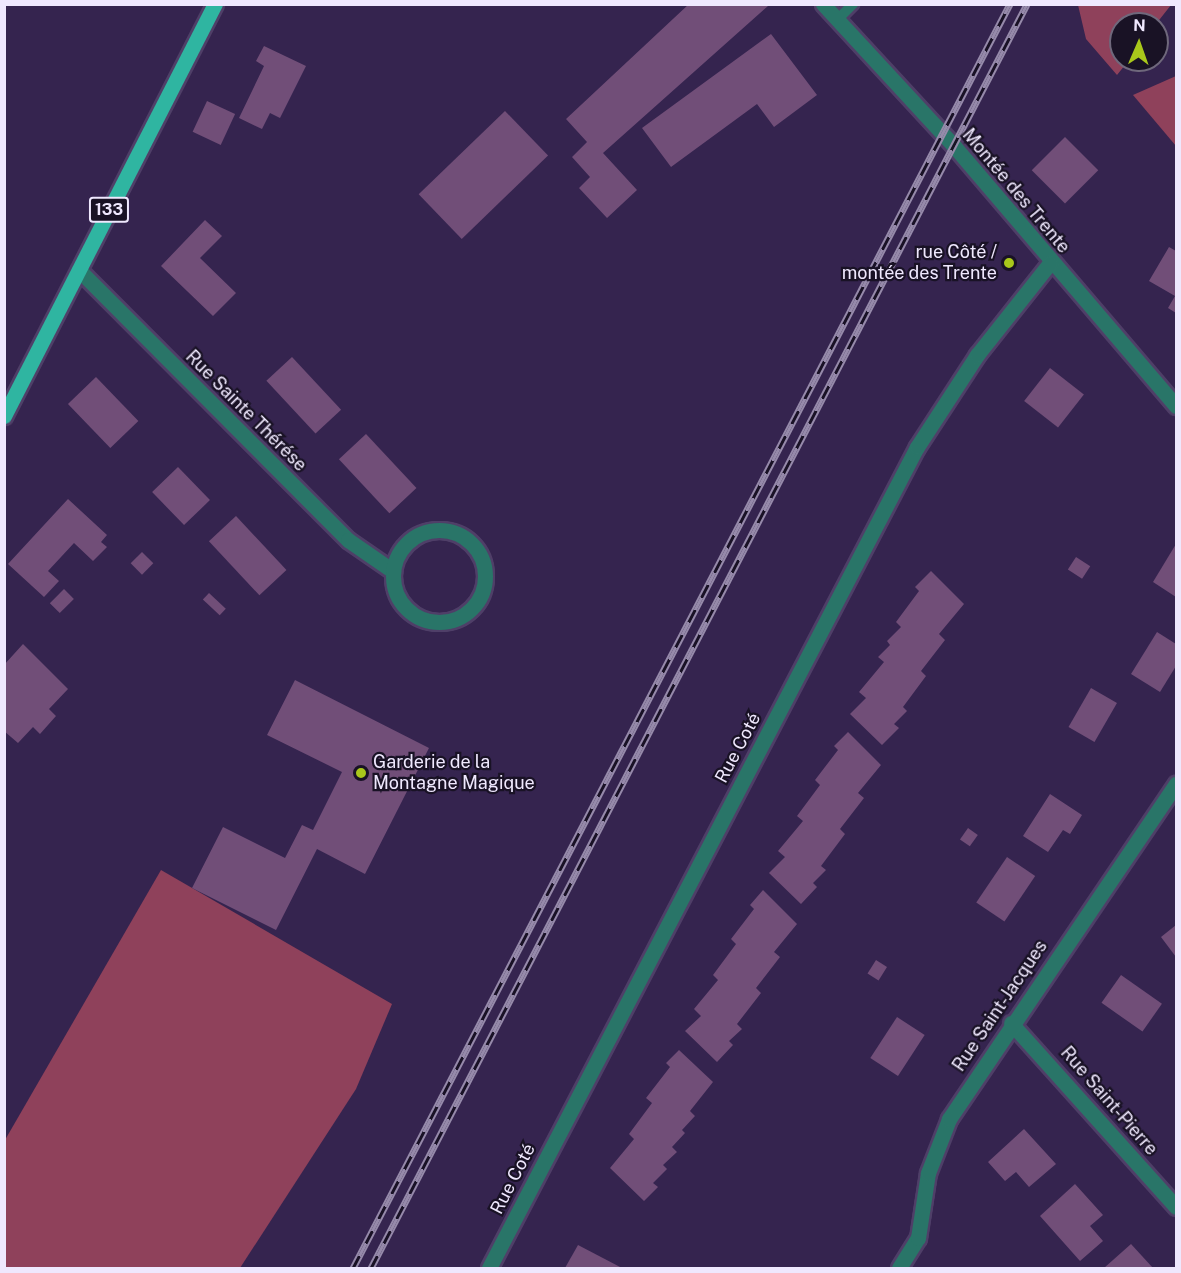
<!DOCTYPE html>
<html>
<head>
<meta charset="utf-8">
<style>
	body { margin:0 }
	#map { position:relative; width:1181px; height:1273px; overflow:hidden; background:#35244f; font-family:"Public Sans",sans-serif }
	div>[style] { position:absolute }
	.forest>* { inset:0; background:#8f415b }
	.building>* { inset:0; background:#714e78; transform-origin:0 0 }
	.roads { filter:drop-shadow(2px 0 #4f3f68) drop-shadow(-2px 0 #4f3f68) drop-shadow(0 2px #4f3f68) drop-shadow(0 -2px #4f3f68) }
	.lane>* { height:10px; margin:-5px; padding:0 5px; transform-origin:5px; border-radius:5px; background:#297568 }
	.street>* { height:15px; margin:-7.5px; padding:0 7.5px; transform-origin:7.5px; border-radius:7.5px; background:#297568 }
	.street>.ring { margin:-7.5px; padding:0; box-sizing:content-box; background:none; border:15px solid #297568; border-radius:50% }
	.primary>* { height:15px; margin:-7.5px; padding:0 7.5px; transform-origin:7.5px; border-radius:7.5px; background:#2fb5a1 }
	.rail>* { height:7px; margin-top:-3.5px; transform-origin:0; background:repeating-linear-gradient(90deg,#191225 0 14px,#968aaa 0 28px); box-sizing:border-box; border-block:2px solid #968aaa }
	.dots>* { width:16px; height:16px; translate:-50% -50%; box-sizing:border-box; border:3px solid #191225; border-radius:50% }
	span { translate:-50% -50%; white-space:nowrap; text-align:center; line-height:1.15; -webkit-text-stroke:4.5px #191225; paint-order:stroke }
	.shield-label span { padding:2px 4px; background:#191225; border:2px solid; border-radius:4px; -webkit-text-stroke-width:0 }
	.shield-label { font-size:16px; color:#efe8fe; font-weight:700 }
	.street-label { font-size:18px; color:#efe8fe }
	.poi-label { font-size:18px; color:#efe8fe }
	.right { translate:-100% -50%; text-align:right }
	.left { translate:0 -50%; text-align:left }
	.frame { position:absolute; inset:0; border:6px solid #efe8fe; pointer-events:none }
	.north { position:absolute; left:1109px; top:12px; width:60px; height:60px; box-sizing:border-box; background:#191225; border:2px solid #6f687c; border-radius:50%; rotate:2deg; font-size:16px; font-weight:700; line-height:24px; text-align:center; color:#efe8fe }
	.north::after { content:''; display:block; margin:auto; width:21px; height:27px; background:#a9c71b; clip-path:polygon(50% 0,100% 100%,50% 72%,0 100%) }
</style>
</head>
<body>
<div id="map">
	<div class="forest">
		<i style="clip-path:polygon(1078px 5px,1078px 4px,1171px 5px,1156px 24px,1121px 24px,1121px 60px,1129px 60px,1117px 75px,1086px 39px)"></i>
		<i style="clip-path:polygon(1176px 76px,1176px 146px,1133px 95px)"></i>
		<i style="clip-path:polygon(161px 870px,392px 1004px,356px 1089px,240px 1268px,5px 1268px,5px 1140px)"></i>
	</div>
	<div class="building">
		<i style="clip-path:polygon(689px 4px,768px 6px,603px 153px,637px 190px,607px 218px,579px 188px,590px 177px,572px 157px,587px 142px,566px 119px)"></i>
		<i style="clip-path:polygon(771px 34px,817px 95px,774px 127px,757px 104px,671px 167px,642px 128px)"></i>
		<i style="clip-path:polygon(264px 46px,306px 66px,280px 118px,270px 113px,262px 129px,239px 118px,264px 66px,256px 61px)"></i>
		<i style="left:207px;top:101px;width:31px;height:34px;rotate:25deg"></i>
		<i style="left:505px;top:111px;width:62px;height:120px;rotate:46deg"></i>
		<i style="left:1065px;top:137px;width:47px;height:47px;rotate:45deg"></i>
		<i style="clip-path:polygon(205px 220px,222px 236px,200px 258px,236px 293px,213px 316px,161px 266px)"></i>
		<i style="clip-path:polygon(1169px 247px,1176px 251px,1176px 313px,1168px 308px,1175px 296px,1149px 281px)"></i>
		<i style="left:292px;top:357px;width:72px;height:35px;rotate:47deg"></i>
		<i style="left:1050px;top:368px;width:43px;height:42px;rotate:38deg"></i>
		<i style="left:96px;top:377px;width:61px;height:39px;rotate:46deg"></i>
		<i style="left:366px;top:434px;width:74px;height:37px;rotate:47deg"></i>
		<i style="left:178px;top:467px;width:46px;height:36px;rotate:46deg"></i>
		<i style="clip-path:polygon(68px 499px,107px 535px,101px 542px,107px 547px,93px 561px,74px 543px,48px 571px,59px 581px,44px 597px,8px 564px)"></i>
		<i style="left:236px;top:516px;width:74px;height:37px;rotate:47deg"></i>
		<i style="clip-path:polygon(1176px 544px,1176px 597px,1153px 582px)"></i>
		<i style="left:142px;top:552px;width:16px;height:16px;rotate:45deg"></i>
		<i style="left:1076px;top:557px;width:17px;height:15px;rotate:33deg"></i>
		<i style="clip-path:polygon(931px 571px,964px 604px,939px 634px,945px 640px,921px 671px,926px 676px,903px 707px,907px 711px,894px 724px,899px 728px,882px 745px,850px 714px,866px 698px,859px 692px,884px 662px,878px 657px,890px 645px,887px 641px,901px 627px,896px 622px,919px 591px,915px 587px)"></i>
		<i style="left:64px;top:589px;width:14px;height:20px;rotate:45deg"></i>
		<i style="left:209px;top:593px;width:23px;height:9px;rotate:43deg"></i>
		<i style="clip-path:polygon(1157px 632px,1176px 644px,1176px 666px,1160px 692px,1131px 674px)"></i>
		<i style="clip-path:polygon(23px 644px,68px 689px,49px 709px,56px 716px,40px 734px,33px 727px,18px 743px,4px 731px,4px 665px)"></i>
		<i style="clip-path:polygon(295px 680px,429px 748px,365px 874px,317px 849px,276px 930px,192px 888px,223px 827px,285px 858px,302px 825px,313px 830px,342px 772px,267px 735px)"></i>
		<i style="left:1091px;top:688px;width:30px;height:45px;rotate:30deg"></i>
		<i style="clip-path:polygon(848px 732px,881px 765px,858px 793px,864px 798px,840px 829px,845px 834px,821px 866px,826px 870px,813px 883px,817px 887px,801px 904px,769px 873px,785px 857px,778px 851px,803px 821px,797px 816px,820px 785px,815px 780px,838px 750px,834px 746px)"></i>
		<i style="clip-path:polygon(1050px 794px,1082px 815px,1070px 834px,1063px 830px,1048px 852px,1023px 836px)"></i>
		<i style="left:968px;top:828px;width:12px;height:14px;rotate:35deg"></i>
		<i style="left:1007px;top:857px;width:34px;height:55px;rotate:34deg"></i>
		<i style="clip-path:polygon(763px 890px,797px 924px,774px 952px,780px 957px,756px 988px,761px 993px,737px 1024px,742px 1029px,729px 1041px,733px 1045px,717px 1062px,685px 1031px,701px 1016px,694px 1009px,718px 980px,713px 975px,736px 944px,731px 939px,754px 909px,750px 905px)"></i>
		<i style="clip-path:polygon(1176px 925px,1176px 957px,1161px 937px)"></i>
		<i style="left:876px;top:960px;width:13px;height:16px;rotate:32deg"></i>
		<i style="left:1121px;top:975px;width:50px;height:34px;rotate:35deg"></i>
		<i style="left:897px;top:1017px;width:33px;height:49px;rotate:33deg"></i>
		<i style="clip-path:polygon(679px 1050px,713px 1082px,690px 1111px,695px 1116px,682px 1130px,685px 1133px,672px 1147px,677px 1152px,663px 1165px,667px 1169px,653px 1183px,658px 1187px,644px 1201px,610px 1168px,634px 1139px,629px 1134px,652px 1103px,646px 1098px,670px 1067px,666px 1063px)"></i>
		<i style="clip-path:polygon(1024px 1129px,1056px 1164px,1029px 1187px,1016px 1172px,1005px 1181px,988px 1162px)"></i>
		<i style="clip-path:polygon(1075px 1184px,1103px 1215px,1090px 1226px,1103px 1241px,1080px 1261px,1040px 1216px)"></i>
		<i style="clip-path:polygon(1131px 1244px,1153px 1268px,1104px 1268px)"></i>
		<i style="clip-path:polygon(578px 1245px,622px 1268px,565px 1268px)"></i>
	</div>
	<div class="roads">
		<div class="lane">
			<i style="left:837px;top:20px;width:23px;rotate:-45deg"></i>
		</div>
		<div class="street">
			<i style="left:823px;top:4px;width:193px;rotate:47.3deg"></i>
			<i style="left:954px;top:146px;width:342px;rotate:49.5deg"></i>
			<i style="left:79px;top:270px;width:381px;rotate:45.1deg"></i>
			<i style="left:348px;top:540px;width:55px;rotate:34.6deg"></i>
			<i class="ring" style="left:393px;top:530px;width:77px;height:77px"></i>
			<i style="left:1011px;top:1023px;width:247px;rotate:48.1deg"></i>
			<i style="left:489px;top:1268px;width:926px;rotate:-62.47deg"></i>
			<i style="left:917px;top:447px;width:110px;rotate:-56.9deg"></i>
			<i style="left:977px;top:355px;width:117px;rotate:-51.6deg"></i>
			<i style="left:899px;top:1268px;width:36px;rotate:-58deg"></i>
			<i style="left:918px;top:1238px;width:66px;rotate:-81.3deg"></i>
			<i style="left:928px;top:1173px;width:58px;rotate:-68.7deg"></i>
			<i style="left:949px;top:1119px;width:405px;rotate:-55.9deg"></i>
		</div>
		<div class="primary">
			<i style="left:4px;top:416px;width:463px;rotate:-62.9deg"></i>
		</div>
	</div>
	<div class="rail">
		<i style="left:353px;top:1268px;width:1425px;rotate:-62.54deg"></i>
		<i style="left:371px;top:1268px;width:1424px;rotate:-62.57deg"></i>
	</div>
	<div class="dots">
		<i style="left:1009px;top:263px;background:#a9c71b"></i>
		<i style="left:361px;top:773px;background:#a9c71b"></i>
	</div>
	<div class="shield-label">
		<span style="left:109px;top:210px">133</span>
	</div>
	<div class="street-label">
		<span style="left:1016px;top:191px;rotate:50deg">Montée des Trente</span>
		<span style="left:246px;top:411px;rotate:45deg">Rue Sainte Thérése</span>
		<span style="left:738px;top:748px;rotate:-62deg">Rue Coté</span>
		<span style="left:1000px;top:1006px;rotate:-56deg">Rue Saint-Jacques</span>
		<span style="left:1109px;top:1101px;rotate:49deg">Rue Saint-Pierre</span>
		<span style="left:513px;top:1179px;rotate:-63deg">Rue Coté</span>
	</div>
	<div class="poi-label">
		<span class="right" style="left:997px;top:263px">rue Côté /<br>montée des Trente</span>
		<span class="left" style="left:373px;top:773px">Garderie de la<br>Montagne Magique</span>
	</div>
	<div class="frame"></div>
	<div class="north">N</div>
</div>
</body>
</html>
